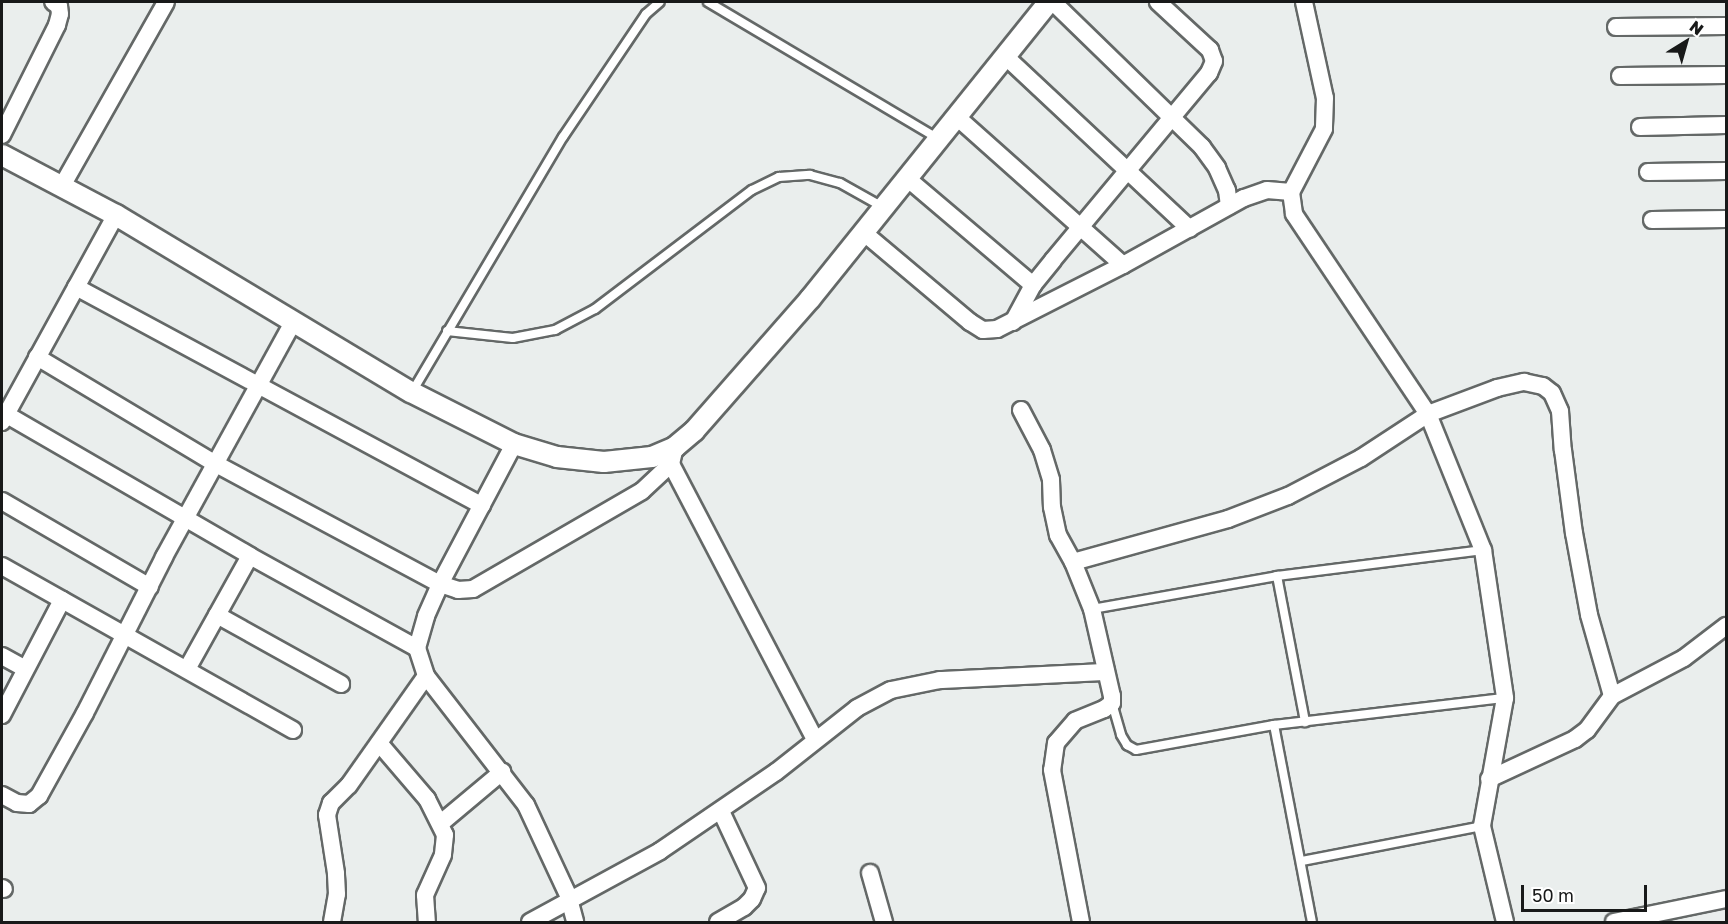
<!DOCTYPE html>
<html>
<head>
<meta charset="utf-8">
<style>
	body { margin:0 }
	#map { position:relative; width:1728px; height:924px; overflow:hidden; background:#eaeeed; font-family:"Golos Text",sans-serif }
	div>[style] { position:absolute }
	.roads { filter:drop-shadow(2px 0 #646867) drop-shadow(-2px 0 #646867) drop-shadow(0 2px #646867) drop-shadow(0 -2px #646867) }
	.service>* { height:8px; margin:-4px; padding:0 4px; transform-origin:4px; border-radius:4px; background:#fff }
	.minor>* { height:16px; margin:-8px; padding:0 8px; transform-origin:8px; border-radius:8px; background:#fff }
	.tertiary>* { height:20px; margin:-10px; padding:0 10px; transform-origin:10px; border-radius:10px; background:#fff }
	span { translate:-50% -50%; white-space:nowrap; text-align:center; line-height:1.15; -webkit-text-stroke:5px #fff; paint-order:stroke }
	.frame { position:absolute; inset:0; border:3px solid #181919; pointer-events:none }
	.north { position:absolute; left:1656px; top:12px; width:60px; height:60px; -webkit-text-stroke:4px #fff; paint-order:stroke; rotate:37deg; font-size:16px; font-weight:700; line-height:24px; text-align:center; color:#181919 }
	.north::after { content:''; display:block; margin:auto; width:21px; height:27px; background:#181919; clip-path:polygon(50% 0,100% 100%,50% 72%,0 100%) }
	.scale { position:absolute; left:1521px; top:885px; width:126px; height:27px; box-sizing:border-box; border:3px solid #181919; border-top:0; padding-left:8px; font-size:18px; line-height:21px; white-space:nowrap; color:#181919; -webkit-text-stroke:4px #fff; paint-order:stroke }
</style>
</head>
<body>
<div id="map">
	<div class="roads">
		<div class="service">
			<i style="left:708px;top:2px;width:269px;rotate:30.7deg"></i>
			<i style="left:447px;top:331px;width:66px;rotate:6.1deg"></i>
			<i style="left:513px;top:338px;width:43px;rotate:-10.8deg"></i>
			<i style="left:555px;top:330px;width:45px;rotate:-27.7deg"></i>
			<i style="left:595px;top:309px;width:197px;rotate:-37.2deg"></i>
			<i style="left:752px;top:190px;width:30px;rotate:-26deg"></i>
			<i style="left:779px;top:177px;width:31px;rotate:-4deg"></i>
			<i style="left:810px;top:175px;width:31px;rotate:15deg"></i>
			<i style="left:840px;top:183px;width:49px;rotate:29.2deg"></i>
			<i style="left:412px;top:392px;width:296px;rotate:-59.4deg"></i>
			<i style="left:563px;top:137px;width:148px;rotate:-56deg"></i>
			<i style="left:646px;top:14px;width:18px;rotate:-41deg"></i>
			<i style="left:1277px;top:576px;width:149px;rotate:79.1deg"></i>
			<i style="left:1092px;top:609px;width:188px;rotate:-10.1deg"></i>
			<i style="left:1277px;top:576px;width:208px;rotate:-7.2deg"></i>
			<i style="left:1112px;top:703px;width:33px;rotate:74deg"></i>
			<i style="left:1121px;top:735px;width:12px;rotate:59deg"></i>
			<i style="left:1127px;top:745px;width:10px;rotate:29deg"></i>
			<i style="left:1136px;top:750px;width:140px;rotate:-10.3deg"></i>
			<i style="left:1274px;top:725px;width:233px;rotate:-6.7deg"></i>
			<i style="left:1274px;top:725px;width:201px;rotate:79.1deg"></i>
			<i style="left:1302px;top:861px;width:183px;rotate:-11deg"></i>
		</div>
		<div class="minor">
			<i style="left:1053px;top:2px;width:208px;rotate:44.2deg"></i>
			<i style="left:1202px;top:147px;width:26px;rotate:54deg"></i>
			<i style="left:1217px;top:168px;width:24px;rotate:66deg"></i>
			<i style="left:1227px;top:190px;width:16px;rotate:83deg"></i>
			<i style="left:1304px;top:2px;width:98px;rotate:77.7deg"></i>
			<i style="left:1325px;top:98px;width:31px;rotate:92deg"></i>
			<i style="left:1324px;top:129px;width:71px;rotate:117.6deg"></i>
			<i style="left:1291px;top:192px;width:22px;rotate:82deg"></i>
			<i style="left:1294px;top:214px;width:241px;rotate:56.2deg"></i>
			<i style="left:1428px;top:414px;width:147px;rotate:68deg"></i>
			<i style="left:1483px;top:550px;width:150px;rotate:81.5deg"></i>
			<i style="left:1505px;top:698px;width:130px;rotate:100.2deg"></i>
			<i style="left:1482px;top:826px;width:99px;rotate:76.5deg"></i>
			<i style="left:1616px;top:27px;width:110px;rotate:-0.5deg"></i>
			<i style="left:1005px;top:56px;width:253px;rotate:43.1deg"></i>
			<i style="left:1620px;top:76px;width:106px;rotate:-0.5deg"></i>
			<i style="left:958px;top:118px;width:221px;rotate:41.7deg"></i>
			<i style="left:1640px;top:127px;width:86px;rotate:-1.3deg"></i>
			<i style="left:2px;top:135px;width:123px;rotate:-63.4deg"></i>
			<i style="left:57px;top:25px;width:11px;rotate:-75deg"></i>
			<i style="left:60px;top:14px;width:8px;rotate:-97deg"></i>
			<i style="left:59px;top:6px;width:7px;rotate:-146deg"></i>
			<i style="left:1648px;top:172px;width:78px;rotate:-0.7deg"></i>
			<i style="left:908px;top:179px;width:164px;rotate:40.3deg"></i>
			<i style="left:62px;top:186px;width:211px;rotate:-60.5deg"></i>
			<i style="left:1652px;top:220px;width:74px;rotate:-0.8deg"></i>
			<i style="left:863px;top:232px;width:140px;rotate:40.1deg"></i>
			<i style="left:970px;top:322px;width:15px;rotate:32deg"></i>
			<i style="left:983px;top:330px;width:14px;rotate:-4deg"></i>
			<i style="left:997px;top:329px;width:141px;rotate:-26.9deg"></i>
			<i style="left:1123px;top:265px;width:138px;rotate:-29deg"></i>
			<i style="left:1244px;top:198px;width:24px;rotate:-19deg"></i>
			<i style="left:1267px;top:190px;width:24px;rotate:5deg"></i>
			<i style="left:76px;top:287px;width:461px;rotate:28.3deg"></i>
			<i style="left:1013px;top:322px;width:42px;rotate:-61.6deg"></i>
			<i style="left:1033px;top:285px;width:32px;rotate:-51deg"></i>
			<i style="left:1053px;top:260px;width:244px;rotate:-50.2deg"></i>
			<i style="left:1209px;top:73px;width:13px;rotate:-67deg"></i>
			<i style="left:1214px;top:61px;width:12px;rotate:-110deg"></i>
			<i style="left:1210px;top:50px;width:71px;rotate:-137.3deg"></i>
			<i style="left:37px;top:357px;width:209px;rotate:30.9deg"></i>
			<i style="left:216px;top:464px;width:254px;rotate:28.2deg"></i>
			<i style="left:440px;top:584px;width:19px;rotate:18deg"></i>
			<i style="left:458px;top:590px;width:15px;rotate:-4deg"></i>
			<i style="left:473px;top:589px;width:195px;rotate:-30.1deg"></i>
			<i style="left:642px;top:491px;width:40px;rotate:-43deg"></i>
			<i style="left:671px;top:464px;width:17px;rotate:-77deg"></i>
			<i style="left:1021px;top:410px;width:45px;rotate:62.3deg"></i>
			<i style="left:1042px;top:450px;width:31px;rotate:73deg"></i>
			<i style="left:1051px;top:480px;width:27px;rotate:88deg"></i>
			<i style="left:1052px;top:507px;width:29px;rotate:78deg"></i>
			<i style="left:1058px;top:535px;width:31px;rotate:61deg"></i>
			<i style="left:1073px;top:562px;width:51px;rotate:68deg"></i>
			<i style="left:1092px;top:609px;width:89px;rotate:77.1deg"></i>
			<i style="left:1112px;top:696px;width:7px;rotate:90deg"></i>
			<i style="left:1112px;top:703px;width:10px;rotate:143deg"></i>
			<i style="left:1104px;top:709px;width:31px;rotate:158deg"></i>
			<i style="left:1075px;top:721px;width:29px;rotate:131deg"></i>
			<i style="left:1056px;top:743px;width:27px;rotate:98deg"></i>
			<i style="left:1052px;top:770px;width:155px;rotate:79.2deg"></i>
			<i style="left:2px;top:412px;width:287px;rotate:30.1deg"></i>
			<i style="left:250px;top:556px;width:191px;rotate:28.9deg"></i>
			<i style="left:417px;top:648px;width:33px;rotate:-74deg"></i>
			<i style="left:426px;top:616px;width:35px;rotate:-66deg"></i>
			<i style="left:440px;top:584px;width:158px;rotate:-62.1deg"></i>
			<i style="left:2px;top:422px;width:236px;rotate:-61.2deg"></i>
			<i style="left:671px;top:464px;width:310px;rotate:62.4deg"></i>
			<i style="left:2px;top:501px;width:171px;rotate:30.2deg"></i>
			<i style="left:1073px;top:562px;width:161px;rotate:-15.5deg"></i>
			<i style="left:1228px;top:519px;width:64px;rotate:-21deg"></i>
			<i style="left:1288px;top:496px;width:82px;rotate:-27.5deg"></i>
			<i style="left:1361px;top:458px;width:80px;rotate:-33.3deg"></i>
			<i style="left:1428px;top:414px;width:74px;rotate:-20.6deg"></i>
			<i style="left:1497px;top:388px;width:28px;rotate:-13deg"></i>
			<i style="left:1524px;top:382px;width:19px;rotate:12deg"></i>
			<i style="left:1543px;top:386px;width:11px;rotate:38deg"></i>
			<i style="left:1552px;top:393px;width:20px;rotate:66deg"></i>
			<i style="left:1560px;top:411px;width:39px;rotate:86deg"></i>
			<i style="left:1563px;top:450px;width:84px;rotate:82.5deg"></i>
			<i style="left:1574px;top:533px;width:83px;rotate:79.6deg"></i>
			<i style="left:1589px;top:615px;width:84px;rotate:74.1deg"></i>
			<i style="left:2px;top:566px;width:334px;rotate:29.4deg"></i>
			<i style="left:217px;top:615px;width:142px;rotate:29.1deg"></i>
			<i style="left:417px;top:648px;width:29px;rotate:72deg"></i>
			<i style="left:426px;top:676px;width:163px;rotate:52.2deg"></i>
			<i style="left:526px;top:805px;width:99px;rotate:65deg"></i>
			<i style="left:568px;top:895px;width:28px;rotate:75deg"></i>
			<i style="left:2px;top:656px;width:26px;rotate:29deg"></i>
			<i style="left:187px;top:669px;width:129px;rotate:-60.9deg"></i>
			<i style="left:2px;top:715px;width:130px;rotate:-62.4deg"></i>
			<i style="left:379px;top:743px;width:74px;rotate:49.4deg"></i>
			<i style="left:427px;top:799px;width:40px;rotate:63.4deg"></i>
			<i style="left:445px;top:835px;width:20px;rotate:96deg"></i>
			<i style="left:443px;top:855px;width:44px;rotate:114.2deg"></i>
			<i style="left:425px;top:895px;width:27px;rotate:86deg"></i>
			<i style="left:1489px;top:779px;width:95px;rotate:-24.9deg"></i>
			<i style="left:1575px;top:739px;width:15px;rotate:-37deg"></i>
			<i style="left:1587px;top:730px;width:42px;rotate:-53.7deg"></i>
			<i style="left:1612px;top:696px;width:81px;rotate:-27.8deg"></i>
			<i style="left:1684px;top:658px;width:53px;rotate:-37.3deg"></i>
			<i style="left:2px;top:795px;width:17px;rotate:28deg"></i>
			<i style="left:17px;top:803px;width:12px;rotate:5deg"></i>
			<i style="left:29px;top:804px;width:13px;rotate:-39deg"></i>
			<i style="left:39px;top:796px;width:95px;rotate:-61deg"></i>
			<i style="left:85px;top:713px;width:175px;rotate:-63.1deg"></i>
			<i style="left:164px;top:557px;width:268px;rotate:-61.2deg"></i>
			<i style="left:441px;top:823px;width:80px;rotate:-39.9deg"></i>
			<i style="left:870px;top:873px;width:51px;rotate:74.1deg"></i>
			<i style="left:2px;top:888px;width:2px;rotate:27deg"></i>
			<i style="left:332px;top:922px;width:28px;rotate:-80deg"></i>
			<i style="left:337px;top:894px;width:21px;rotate:-93deg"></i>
			<i style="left:336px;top:873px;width:59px;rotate:-98.8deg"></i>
			<i style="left:327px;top:815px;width:13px;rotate:-72deg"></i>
			<i style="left:331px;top:803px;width:25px;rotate:-45deg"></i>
			<i style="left:349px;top:785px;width:133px;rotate:-54.8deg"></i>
			<i style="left:530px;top:922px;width:148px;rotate:-28.6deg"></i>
			<i style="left:660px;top:851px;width:140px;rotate:-34.3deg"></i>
			<i style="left:776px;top:772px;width:103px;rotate:-38.3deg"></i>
			<i style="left:857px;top:708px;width:38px;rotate:-28deg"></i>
			<i style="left:891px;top:690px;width:50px;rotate:-11.5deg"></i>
			<i style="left:940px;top:680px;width:166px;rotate:-2.8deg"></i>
			<i style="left:718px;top:922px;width:30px;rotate:-30deg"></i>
			<i style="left:744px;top:907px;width:11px;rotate:-45deg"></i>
			<i style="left:752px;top:899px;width:12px;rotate:-66deg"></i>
			<i style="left:757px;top:888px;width:85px;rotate:-115.1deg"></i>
			<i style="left:1614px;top:922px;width:114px;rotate:-11.6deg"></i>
		</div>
		<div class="tertiary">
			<i style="left:2px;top:155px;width:129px;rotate:27.8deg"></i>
			<i style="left:116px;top:215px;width:344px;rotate:31deg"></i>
			<i style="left:411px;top:392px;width:115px;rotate:26.8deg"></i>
			<i style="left:514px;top:444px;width:45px;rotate:16.8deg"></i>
			<i style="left:557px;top:457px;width:47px;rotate:6.1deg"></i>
			<i style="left:604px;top:462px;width:48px;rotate:-5.9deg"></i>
			<i style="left:652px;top:457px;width:25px;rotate:-23deg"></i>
			<i style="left:675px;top:447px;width:25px;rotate:-40deg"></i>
			<i style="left:694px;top:431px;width:176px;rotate:-48.7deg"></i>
			<i style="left:810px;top:299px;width:381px;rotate:-51.2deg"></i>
		</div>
	</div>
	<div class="frame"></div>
	<div class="north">N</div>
	<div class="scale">50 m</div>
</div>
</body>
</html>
